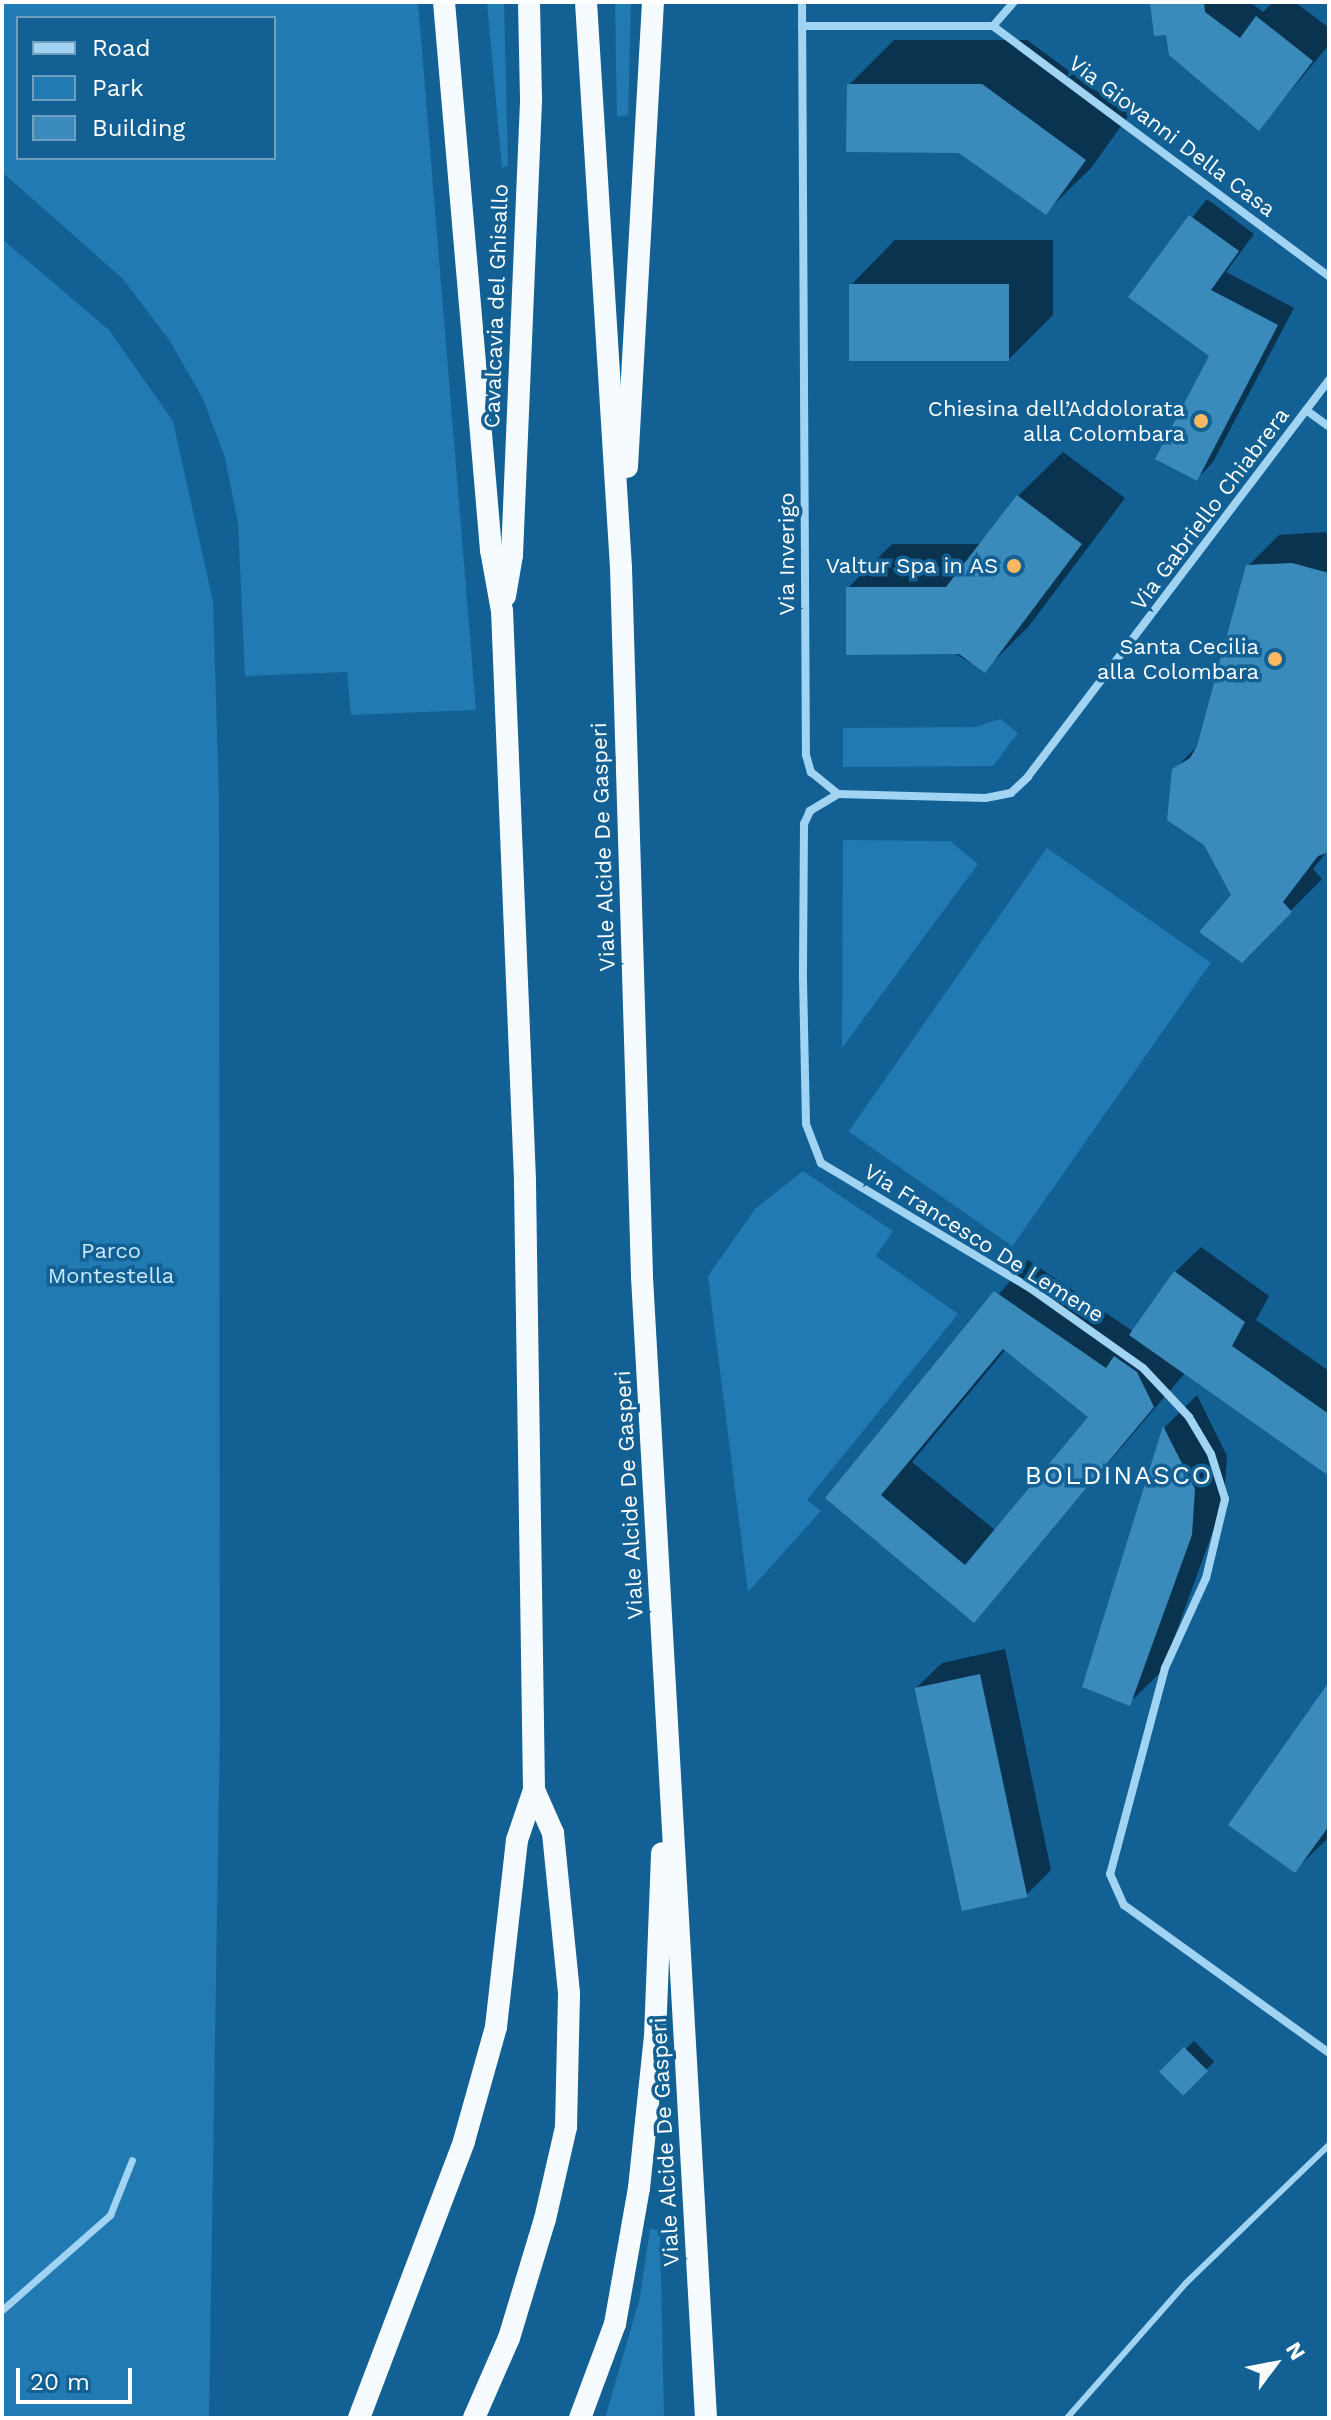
<!DOCTYPE html>
<html>
<head>
<meta charset="utf-8">
<style>
	body { margin:0 }
	#map { position:relative; width:1331px; height:2420px; overflow:hidden; background:#126094; font-family:"Work Sans",sans-serif }
	div>[style] { position:absolute }
	.green>* { inset:0; background:#217ab1; transform-origin:0 0 }
	.shadow>* { inset:0; background:#0007; transform-origin:0 0 }
	.building>* { inset:0; background:#3b8abc; transform-origin:0 0 }
	.service>* { height:6px; margin:-3px; padding:0 3px; transform-origin:3px; border-radius:3px; background:#a1d3f2 }
	.pedestrian>* { height:7px; margin:-3.5px; padding:0 3.5px; transform-origin:3.5px; border-radius:3.5px; background:#a1d3f2 }
	.minor>* { height:8px; margin:-4px; padding:0 4px; transform-origin:4px; border-radius:4px; background:#a1d3f2 }
	.trunk>* { height:22px; margin:-11px; padding:0 11px; transform-origin:11px; border-radius:11px; background:#f6fbff }
	.dots>* { width:22px; height:22px; translate:-50% -50%; box-sizing:border-box; border:4px solid #126094; border-radius:50% }
	span { translate:-50% -50%; white-space:nowrap; text-align:center; line-height:1.15; -webkit-text-stroke:7px #126094; paint-order:stroke }
	.street-label { font-size:22px; color:#fff }
	.poi-label { font-size:22px; color:#fff }
	.right { translate:-100% -50%; text-align:right }
	.park-label { font-size:22px; color:#c8e9fd }
	.quarter-label { font-size:26px; color:#fff; letter-spacing:2px }
	.frame { position:absolute; inset:0; border:4px solid #fff; pointer-events:none }
	.legend { position:absolute; left:16px; top:16px; width:260px; height:144px; box-sizing:border-box; background:#126094; border:2px solid #71a0bf; margin:0; padding:10px 14px; list-style:none; font-size:24px; color:#fff }
	.legend li { display:flex; align-items:center; gap:16px; height:40px }
	.legend b { width:40px; border:2px solid #71a0bf }
	.north { position:absolute; left:1235px; top:2324px; width:80px; height:80px; -webkit-text-stroke:6px #126094; paint-order:stroke; rotate:58deg; font-size:22px; font-weight:700; line-height:32px; text-align:center; color:#fff }
	.north::after { content:''; display:block; margin:auto; width:28px; height:36px; background:#fff; clip-path:polygon(50% 0,100% 100%,50% 72%,0 100%) }
	.scale { position:absolute; left:16px; top:2368px; width:116px; height:36px; box-sizing:border-box; border:4px solid #fff; border-top:0; padding-left:10px; font-size:24px; line-height:28px; white-space:nowrap; color:#fff; -webkit-text-stroke:6px #126094; paint-order:stroke }
</style>
</head>
<body>
<div id="map">
	<div class="green">
		<i style="clip-path:polygon(evenodd,2px 2px,418px 2px,476px 710px,351px 715px,347px 672px,245px 676px,238px 523px,225px 458px,203px 399px,170px 341px,123px 279px,2px 172px,2px 2px,274px 18px,274px 158px,18px 158px,18px 18px,274px 18px)"></i>
		<i style="clip-path:polygon(487px 2px,504px 2px,508px 166px,502px 168px)"></i>
		<i style="clip-path:polygon(615px 2px,631px 2px,628px 115px,617px 117px)"></i>
		<i style="clip-path:polygon(2px 239px,109px 330px,173px 421px,213px 601px,219px 799px,220px 1727px,209px 2418px,2px 2418px)"></i>
		<i style="clip-path:polygon(1000px 719px,1018px 733px,993px 766px,843px 767px,843px 728px,975px 727px)"></i>
		<i style="clip-path:polygon(843px 840px,950px 841px,978px 864px,842px 1048px)"></i>
		<i style="left:1047px;top:848px;width:200px;height:346px;rotate:35deg"></i>
		<i style="clip-path:polygon(803px 1171px,893px 1231px,876px 1256px,958px 1314px,807px 1500px,821px 1511px,748px 1592px,708px 1276px,755px 1209px)"></i>
		<i style="clip-path:polygon(650px 2229px,660px 2230px,664px 2418px,605px 2418px,640px 2297px)"></i>
	</div>
	<div class="shadow">
		<i style="clip-path:polygon(1152px 2px,1250px 2px,1263px 12px,1273px 2px,1295px 2px,1329px 28px,1329px 45px,1259px 128px,1168px 33px)"></i>
		<i style="clip-path:polygon(894px 40px,1027px 40px,1129px 115px,1091px 168px,1046px 212px,960px 151px,849px 85px)"></i>
		<i style="clip-path:polygon(1207px 199px,1254px 234px,1226px 272px,1294px 308px,1213px 462px,1197px 479px,1211px 356px,1131px 296px)"></i>
		<i style="clip-path:polygon(895px 240px,1053px 240px,1053px 315px,1009px 359px,851px 285px)"></i>
		<i style="clip-path:polygon(1063px 452px,1125px 498px,1029px 626px,984px 671px,848px 588px,892px 544px,982px 544px,1018px 496px)"></i>
		<i style="clip-path:polygon(1324px 532px,1329px 534px,1329px 849px,1313px 869px,1322px 879px,1242px 960px,1233px 895px,1174px 770px,1199px 744px,1248px 566px,1279px 535px)"></i>
		<i style="clip-path:polygon(evenodd,1201px 1247px,1269px 1296px,1256px 1320px,1329px 1371px,1329px 1472px,1185px 1373px,974px 1620px,827px 1498px,1028px 1260px,1134px 1332px,1175px 1272px,1201px 1247px,1006px 1349px,1091px 1416px,996px 1531px,912px 1462px,1006px 1349px)"></i>
		<i style="clip-path:polygon(1197px 1395px,1227px 1456px,1224px 1501px,1162px 1671px,1129px 1703px,1085px 1686px,1165px 1427px)"></i>
		<i style="clip-path:polygon(1005px 1649px,1051px 1870px,1026px 1895px,916px 1688px,942px 1663px)"></i>
		<i style="clip-path:polygon(1329px 1685px,1329px 1837px,1295px 1870px)"></i>
		<i style="left:1194px;top:2041px;width:29px;height:45px;rotate:46deg"></i>
	</div>
	<div class="building">
		<i style="clip-path:polygon(1150px 2px,1204px 2px,1205px 12px,1240px 38px,1256px 16px,1313px 61px,1259px 131px,1169px 55px,1166px 35px,1154px 36px)"></i>
		<i style="clip-path:polygon(847px 84px,982px 84px,1086px 160px,1046px 215px,959px 153px,846px 152px)"></i>
		<i style="clip-path:polygon(1189px 215px,1239px 251px,1211px 290px,1278px 325px,1197px 481px,1155px 459px,1209px 356px,1128px 297px)"></i>
		<i style="left:849px;top:284px;width:160px;height:77px"></i>
		<i style="clip-path:polygon(1017px 495px,1082px 544px,985px 673px,959px 654px,846px 655px,846px 587px,946px 587px)"></i>
		<i style="clip-path:polygon(1292px 563px,1329px 573px,1329px 852px,1318px 856px,1283px 902px,1292px 912px,1242px 963px,1199px 932px,1231px 895px,1204px 845px,1167px 820px,1172px 769px,1190px 758px,1197px 746px,1246px 565px)"></i>
		<i style="clip-path:polygon(1174px 1271px,1245px 1322px,1232px 1346px,1329px 1414px,1329px 1476px,1129px 1335px)"></i>
		<i style="clip-path:polygon(evenodd,994px 1291px,1106px 1368px,1114px 1356px,1137px 1372px,1154px 1407px,974px 1623px,825px 1498px,994px 1291px,1003px 1349px,1088px 1417px,965px 1565px,881px 1495px,1003px 1349px)"></i>
		<i style="clip-path:polygon(1163px 1426px,1195px 1489px,1192px 1535px,1130px 1706px,1082px 1687px)"></i>
		<i style="left:980px;top:1674px;width:228px;height:67px;rotate:78deg"></i>
		<i style="clip-path:polygon(1329px 1682px,1329px 1826px,1295px 1873px,1228px 1825px)"></i>
		<i style="left:1184px;top:2047px;width:34px;height:35px;rotate:45deg"></i>
	</div>
	<div class="service">
		<i style="left:1067px;top:2418px;width:180px;rotate:-48.6deg"></i>
		<i style="left:1186px;top:2283px;width:199px;rotate:-44deg"></i>
	</div>
	<div class="pedestrian">
		<i style="left:2px;top:2310px;width:144px;rotate:-41.3deg"></i>
		<i style="left:110px;top:2215px;width:59px;rotate:-68.2deg"></i>
	</div>
	<div class="minor">
		<i style="left:802px;top:2px;width:753px;rotate:89.7deg"></i>
		<i style="left:806px;top:755px;width:18px;rotate:74deg"></i>
		<i style="left:811px;top:772px;width:35px;rotate:39deg"></i>
		<i style="left:802px;top:26px;width:191px"></i>
		<i style="left:993px;top:26px;width:419px;rotate:36.7deg"></i>
		<i style="left:993px;top:26px;width:32px;rotate:-49deg"></i>
		<i style="left:1329px;top:380px;width:498px;rotate:127.2deg"></i>
		<i style="left:1028px;top:777px;width:23px;rotate:137deg"></i>
		<i style="left:1011px;top:793px;width:26px;rotate:169deg"></i>
		<i style="left:985px;top:798px;width:147px;rotate:-178.4deg"></i>
		<i style="left:838px;top:794px;width:33px;rotate:149deg"></i>
		<i style="left:810px;top:811px;width:14px;rotate:115deg"></i>
		<i style="left:804px;top:824px;width:155px;rotate:90.4deg"></i>
		<i style="left:803px;top:979px;width:145px;rotate:88.8deg"></i>
		<i style="left:806px;top:1124px;width:42px;rotate:69deg"></i>
		<i style="left:821px;top:1163px;width:244px;rotate:30.9deg"></i>
		<i style="left:1030px;top:1288px;width:138px;rotate:35.3deg"></i>
		<i style="left:1143px;top:1368px;width:67px;rotate:46.8deg"></i>
		<i style="left:1189px;top:1417px;width:43px;rotate:59.3deg"></i>
		<i style="left:1211px;top:1454px;width:47px;rotate:72.7deg"></i>
		<i style="left:1225px;top:1499px;width:81px;rotate:103.5deg"></i>
		<i style="left:1206px;top:1578px;width:99px;rotate:114.5deg"></i>
		<i style="left:1165px;top:1668px;width:213px;rotate:104.9deg"></i>
		<i style="left:1110px;top:1874px;width:34px;rotate:66deg"></i>
		<i style="left:1124px;top:1905px;width:253px;rotate:35.8deg"></i>
		<i style="left:1306px;top:410px;width:29px;rotate:36deg"></i>
	</div>
	<div class="trunk">
		<i style="left:586px;top:2px;width:567px;rotate:86.46deg"></i>
		<i style="left:621px;top:568px;width:709px;rotate:88.3deg"></i>
		<i style="left:642px;top:1277px;width:1143px;rotate:86.79deg"></i>
		<i style="left:627px;top:467px;width:466px;rotate:-86.8deg"></i>
		<i style="left:505px;top:596px;width:42px;rotate:-80.3deg"></i>
		<i style="left:512px;top:555px;width:457px;rotate:-87.6deg"></i>
		<i style="left:531px;top:98px;width:96px;rotate:-91.2deg"></i>
		<i style="left:359px;top:2418px;width:296px;rotate:-69.2deg"></i>
		<i style="left:464px;top:2141px;width:118px;rotate:-74.3deg"></i>
		<i style="left:496px;top:2027px;width:188px;rotate:-83.6deg"></i>
		<i style="left:517px;top:1840px;width:53px;rotate:-71.2deg"></i>
		<i style="left:534px;top:1790px;width:610px;rotate:-90.85deg"></i>
		<i style="left:525px;top:1180px;width:569px;rotate:-92.31deg"></i>
		<i style="left:502px;top:611px;width:62px;rotate:-100.2deg"></i>
		<i style="left:491px;top:550px;width:550px;rotate:-94.9deg"></i>
		<i style="left:474px;top:2418px;width:87px;rotate:-66.4deg"></i>
		<i style="left:509px;top:2338px;width:124px;rotate:-73.2deg"></i>
		<i style="left:545px;top:2219px;width:94px;rotate:-77.1deg"></i>
		<i style="left:566px;top:2127px;width:134px;rotate:-88.7deg"></i>
		<i style="left:569px;top:1993px;width:161px;rotate:-95.7deg"></i>
		<i style="left:553px;top:1833px;width:47px;rotate:-113.8deg"></i>
		<i style="left:580px;top:2418px;width:100px;rotate:-69.6deg"></i>
		<i style="left:615px;top:2324px;width:138px;rotate:-80deg"></i>
		<i style="left:639px;top:2188px;width:152px;rotate:-84deg"></i>
		<i style="left:655px;top:2037px;width:184px;rotate:-87.8deg"></i>
	</div>
	<div class="dots">
		<i style="left:1201px;top:421px;background:#ffb862"></i>
		<i style="left:1014px;top:566px;background:#ffb862"></i>
		<i style="left:1275px;top:659px;background:#ffb862"></i>
	</div>
	<div class="street-label">
		<span style="left:1172px;top:136px;rotate:37deg">Via Giovanni Della Casa</span>
		<span style="left:496px;top:306px;rotate:-88deg">Cavalcavia del Ghisallo</span>
		<span style="left:1210px;top:509px;rotate:-53deg">Via Gabriello Chiabrera</span>
		<span style="left:787px;top:554px;rotate:-90deg">Via Inverigo</span>
		<span style="left:603px;top:847px;rotate:-92deg">Viale Alcide De Gasperi</span>
		<span style="left:984px;top:1243px;rotate:32deg">Via Francesco De Lemene</span>
		<span style="left:629px;top:1495px;rotate:-93deg">Viale Alcide De Gasperi</span>
		<span style="left:665px;top:2142px;rotate:-93deg">Viale Alcide De Gasperi</span>
	</div>
	<div class="poi-label">
		<span class="right" style="left:1185px;top:421px">Chiesina dell’Addolorata<br>alla Colombara</span>
		<span class="right" style="left:998px;top:566px">Valtur Spa in AS</span>
		<span class="right" style="left:1259px;top:659px">Santa Cecilia<br>alla Colombara</span>
	</div>
	<div class="park-label">
		<span style="left:111px;top:1263px">Parco<br>Montestella</span>
	</div>
	<div class="quarter-label">
		<span style="left:1119px;top:1476px">BOLDINASCO</span>
	</div>
	<div class="frame"></div>
	<ul class="legend">
	<li><b style="height:10px;background:#a1d3f2"></b>Road</li>
	<li><b style="height:22px;background:#217ab1"></b>Park</li>
	<li><b style="height:22px;background:#3b8abc"></b>Building</li>
	</ul>
	<div class="north">N</div>
	<div class="scale">20 m</div>
</div>
</body>
</html>
